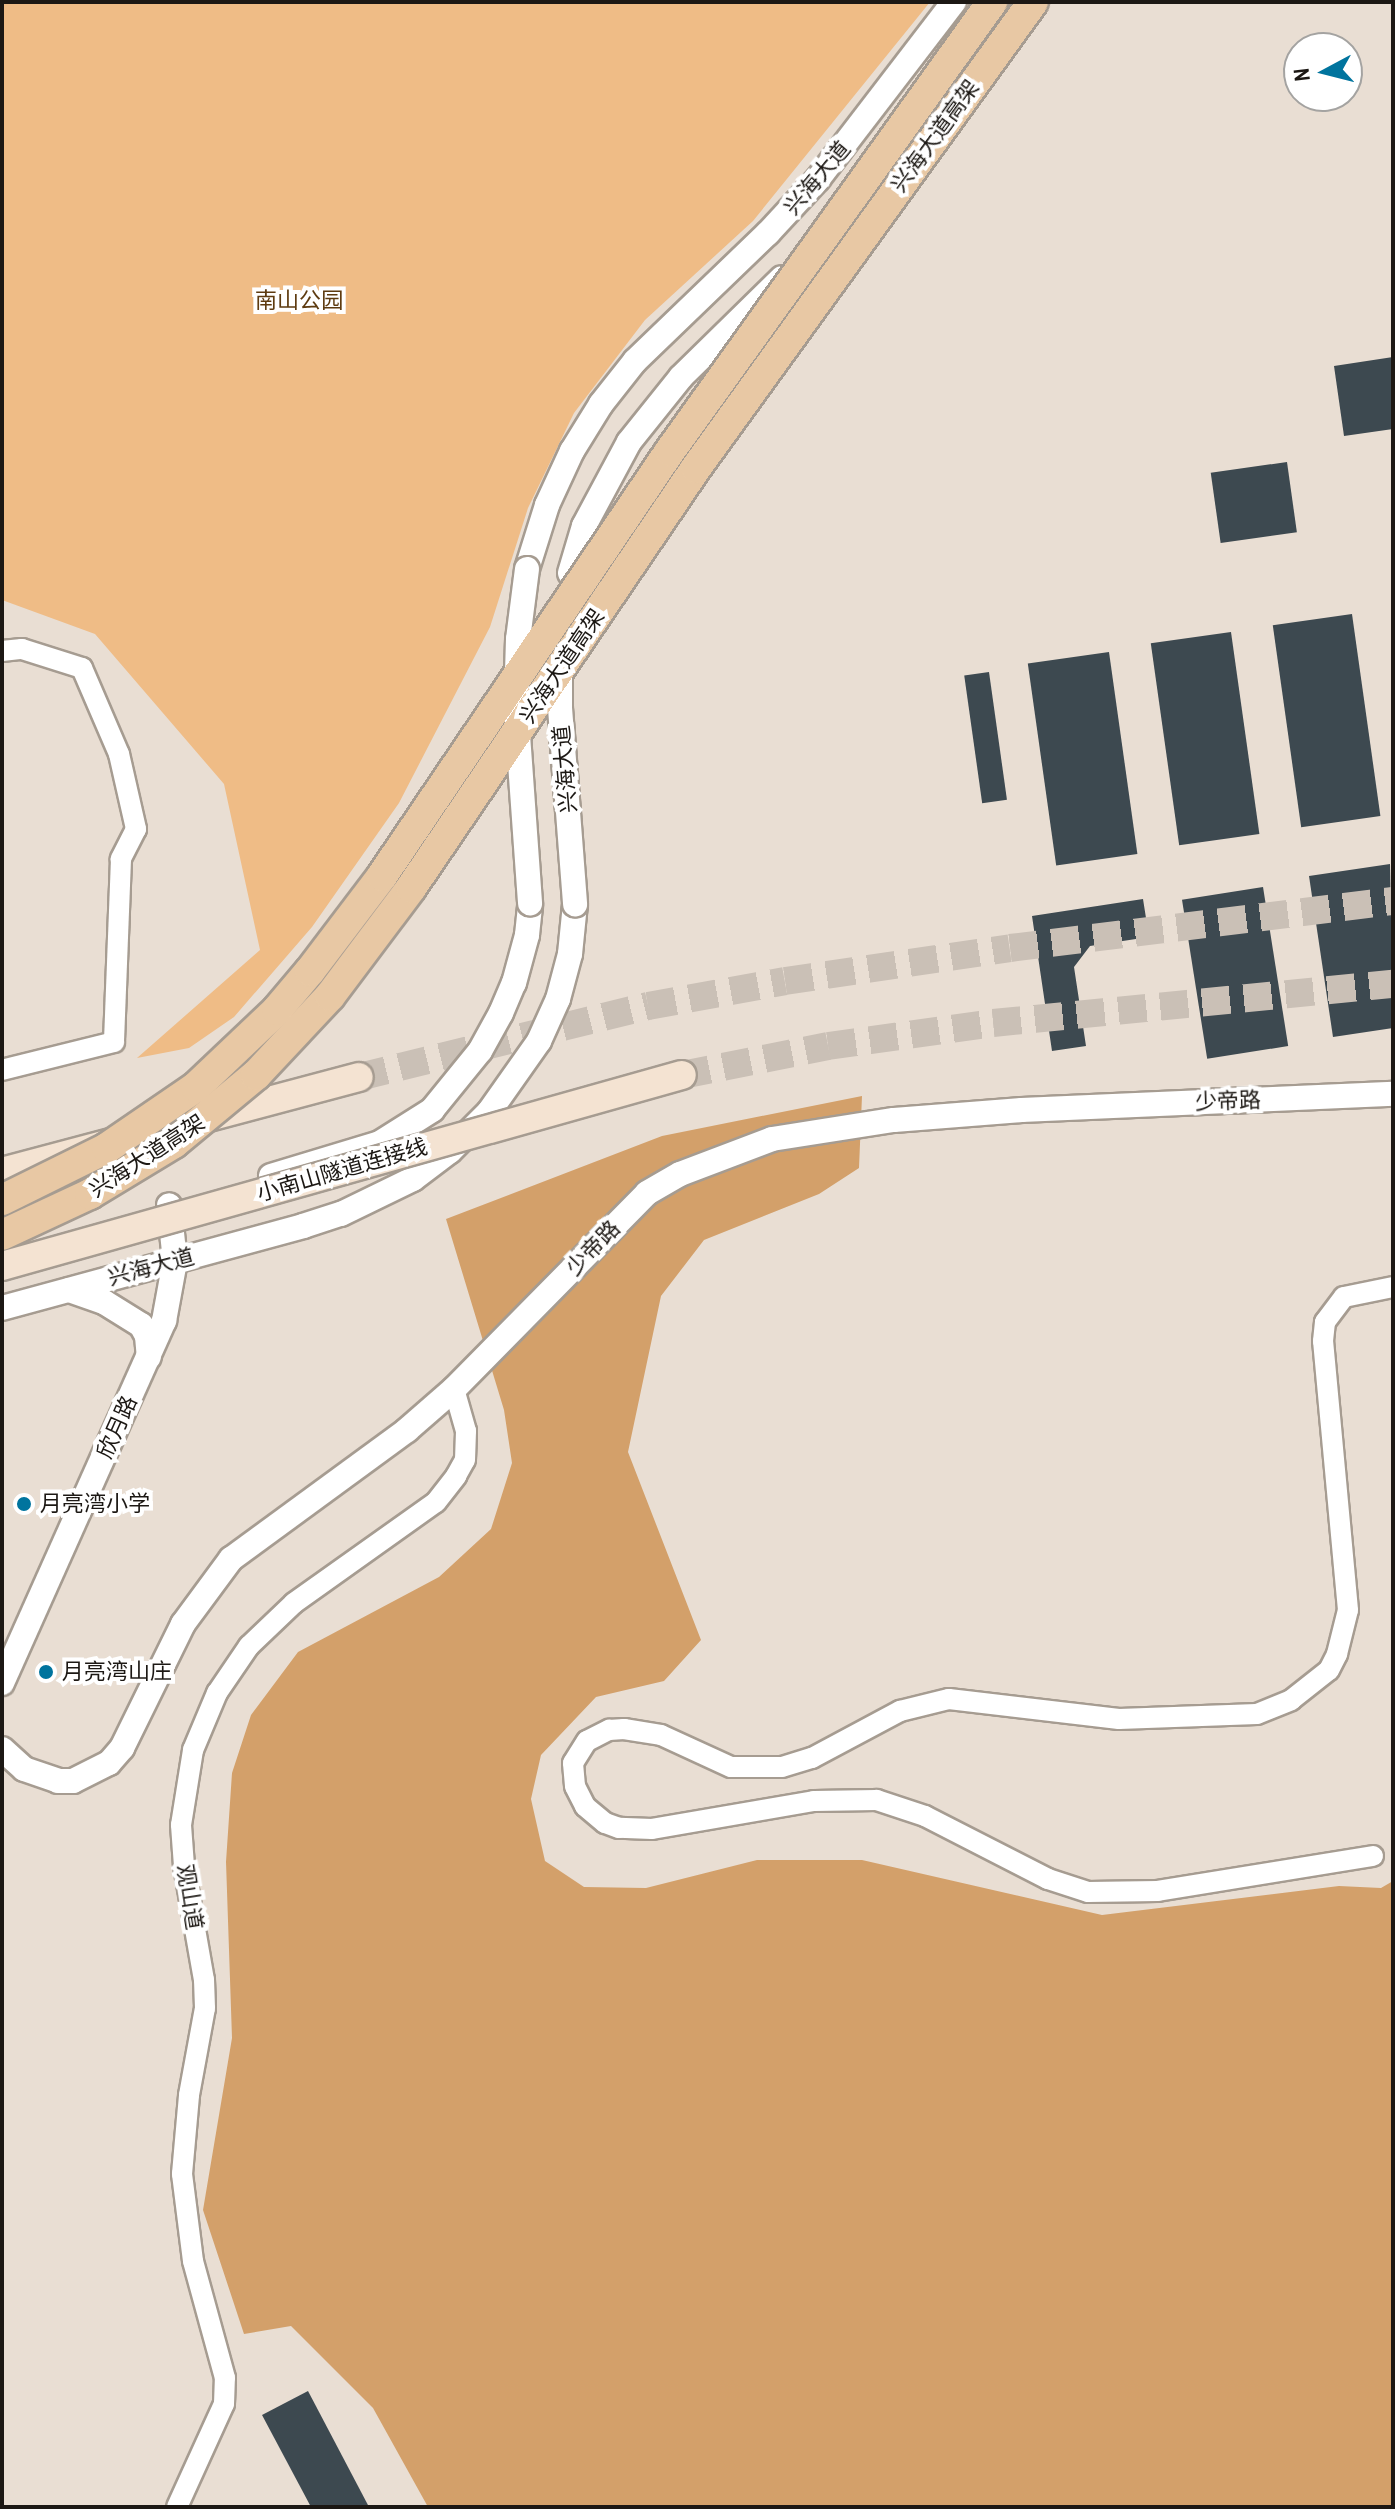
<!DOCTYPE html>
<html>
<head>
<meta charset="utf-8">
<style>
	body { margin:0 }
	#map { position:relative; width:1395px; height:2509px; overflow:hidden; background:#e9ded3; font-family:"Archivo Narrow","Noto Sans SC",sans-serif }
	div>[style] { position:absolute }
	.green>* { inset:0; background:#efbc86 }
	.forest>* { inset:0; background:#d3a06a }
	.building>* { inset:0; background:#3d4950; transform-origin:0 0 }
	.secondary-tunnel>* { height:28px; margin-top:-14px; transform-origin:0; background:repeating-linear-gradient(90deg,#cac0b6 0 28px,transparent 0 42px) }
	.roads { filter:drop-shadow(2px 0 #a69c91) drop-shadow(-2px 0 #a69c91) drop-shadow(0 2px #a69c91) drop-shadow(0 -2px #a69c91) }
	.minor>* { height:20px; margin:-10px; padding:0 10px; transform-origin:10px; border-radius:10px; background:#fff }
	.tertiary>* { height:24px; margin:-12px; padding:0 12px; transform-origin:12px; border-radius:12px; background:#fff }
	.secondary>* { height:28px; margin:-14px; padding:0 14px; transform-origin:14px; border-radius:14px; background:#f4e3d2 }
	.bridges { filter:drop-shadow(2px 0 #a69c91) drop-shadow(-2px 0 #a69c91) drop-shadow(0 2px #a69c91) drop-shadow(0 -2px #a69c91) }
	.tertiary-bridge>* { height:24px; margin:-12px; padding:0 12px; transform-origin:12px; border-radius:12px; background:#fff }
	.secondary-bridge>* { height:28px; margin:-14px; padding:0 14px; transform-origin:14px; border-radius:14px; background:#f4e3d2 }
	.primary-bridge>* { height:30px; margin:-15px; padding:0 15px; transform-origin:15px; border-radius:15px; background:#e8c8a4 }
	.dots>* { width:22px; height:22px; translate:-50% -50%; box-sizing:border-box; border:4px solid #fff; border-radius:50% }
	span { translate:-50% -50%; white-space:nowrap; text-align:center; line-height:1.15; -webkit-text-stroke:8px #fff; paint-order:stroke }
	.street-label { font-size:22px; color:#1c1814 }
	.park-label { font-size:22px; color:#5e3b10 }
	.poi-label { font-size:22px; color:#1c1814 }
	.left { translate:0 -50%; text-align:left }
	.frame { position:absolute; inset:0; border:4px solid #1c1814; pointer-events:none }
	.north { position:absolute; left:1283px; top:32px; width:80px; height:80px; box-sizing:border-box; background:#fff; border:2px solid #a4a3a1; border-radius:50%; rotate:263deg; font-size:22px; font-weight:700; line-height:32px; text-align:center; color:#1c1814 }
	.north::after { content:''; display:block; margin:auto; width:28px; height:36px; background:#00749e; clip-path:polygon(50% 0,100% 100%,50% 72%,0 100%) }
</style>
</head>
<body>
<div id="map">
	<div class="green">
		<i style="clip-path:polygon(2px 2px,930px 2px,753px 221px,645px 320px,574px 413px,528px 508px,490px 627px,399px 803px,312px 927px,234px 1017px,189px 1048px,137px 1058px,260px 950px,224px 784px,95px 634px,2px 600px)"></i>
	</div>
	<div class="forest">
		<i style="clip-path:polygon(862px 1096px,859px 1168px,819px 1194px,704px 1240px,661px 1296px,628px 1452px,701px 1640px,664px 1681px,596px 1697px,541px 1755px,531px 1799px,545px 1861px,584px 1887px,646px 1888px,757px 1860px,862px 1860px,1102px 1915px,1339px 1886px,1381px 1888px,1393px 1881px,1393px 2507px,428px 2507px,373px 2408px,291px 2326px,244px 2334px,203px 2210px,232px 2038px,226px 1862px,232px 1773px,251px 1715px,298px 1652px,439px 1577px,491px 1529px,512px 1463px,504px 1410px,446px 1219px,662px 1136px)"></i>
	</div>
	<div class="building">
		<i style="clip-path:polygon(1393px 357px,1393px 429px,1344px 436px,1334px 366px)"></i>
		<i style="left:1287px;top:462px;width:71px;height:77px;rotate:82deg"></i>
		<i style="left:1352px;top:614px;width:204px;height:80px;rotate:82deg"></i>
		<i style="left:1231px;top:632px;width:204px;height:81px;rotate:82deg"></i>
		<i style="left:1109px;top:652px;width:204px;height:82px;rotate:82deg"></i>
		<i style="left:989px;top:672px;width:129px;height:25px;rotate:82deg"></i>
		<i style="clip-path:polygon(1390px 864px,1393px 1028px,1333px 1037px,1309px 876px)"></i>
		<i style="left:1263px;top:887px;width:161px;height:82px;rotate:81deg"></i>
		<i style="clip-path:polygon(1143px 899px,1149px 937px,1090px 946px,1074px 967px,1086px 1046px,1052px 1051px,1032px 916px)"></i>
		<i style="clip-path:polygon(308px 2391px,369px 2507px,311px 2507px,262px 2415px)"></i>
	</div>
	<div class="secondary-tunnel">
		<i style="left:682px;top:1075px;width:149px;rotate:-11.2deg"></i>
		<i style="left:828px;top:1046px;width:167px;rotate:-7.9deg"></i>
		<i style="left:993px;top:1023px;width:402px;rotate:-5.6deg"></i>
		<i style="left:359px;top:1077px;width:298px;rotate:-13.8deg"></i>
		<i style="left:648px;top:1006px;width:139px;rotate:-10.3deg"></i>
		<i style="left:785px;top:981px;width:227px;rotate:-8.3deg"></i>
		<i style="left:1010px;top:948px;width:386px;rotate:-7deg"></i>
	</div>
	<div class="roads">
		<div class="minor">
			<i style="left:2px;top:651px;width:20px;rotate:-6deg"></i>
			<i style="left:22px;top:649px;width:63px;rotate:17.6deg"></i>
			<i style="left:82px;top:668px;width:94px;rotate:66.7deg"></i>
			<i style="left:119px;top:754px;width:77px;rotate:77.2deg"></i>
			<i style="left:136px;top:829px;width:34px;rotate:117deg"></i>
			<i style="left:121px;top:859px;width:183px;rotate:92.2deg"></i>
			<i style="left:114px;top:1042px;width:115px;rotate:166deg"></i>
			<i style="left:1373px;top:1856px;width:218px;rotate:170.8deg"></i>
			<i style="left:1158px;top:1891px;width:70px;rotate:179.2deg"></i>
			<i style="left:1088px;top:1892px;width:42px;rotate:-162deg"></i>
			<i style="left:1048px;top:1879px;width:138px;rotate:-152.9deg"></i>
			<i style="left:925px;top:1816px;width:51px;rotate:-161.6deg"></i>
			<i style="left:877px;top:1800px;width:63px;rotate:179.1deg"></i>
			<i style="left:814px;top:1801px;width:164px;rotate:170.2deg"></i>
			<i style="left:652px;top:1829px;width:33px;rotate:-178deg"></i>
			<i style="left:619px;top:1828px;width:15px;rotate:-160deg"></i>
			<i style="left:605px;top:1823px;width:26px;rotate:-140deg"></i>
			<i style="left:585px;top:1806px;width:22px;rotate:-117deg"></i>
			<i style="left:575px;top:1786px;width:23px;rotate:-95deg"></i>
			<i style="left:573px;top:1763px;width:26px;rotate:-58deg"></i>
			<i style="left:587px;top:1741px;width:25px;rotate:-27deg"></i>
			<i style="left:609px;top:1730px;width:15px;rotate:-4deg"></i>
			<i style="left:624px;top:1729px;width:37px;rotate:9deg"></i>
			<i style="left:661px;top:1735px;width:77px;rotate:24.6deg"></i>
			<i style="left:731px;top:1767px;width:51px"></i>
			<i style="left:782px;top:1767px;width:31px;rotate:-17deg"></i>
			<i style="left:812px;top:1758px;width:100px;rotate:-28.1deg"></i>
			<i style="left:900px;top:1711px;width:50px;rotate:-13.8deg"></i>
			<i style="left:949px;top:1699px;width:171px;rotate:6.7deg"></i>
			<i style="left:1119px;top:1719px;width:138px;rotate:-2.1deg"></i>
			<i style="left:1257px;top:1714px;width:37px;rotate:-22deg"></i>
			<i style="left:1291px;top:1700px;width:48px;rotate:-38.3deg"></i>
			<i style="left:1329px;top:1670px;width:18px;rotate:-63deg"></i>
			<i style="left:1337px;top:1654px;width:45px;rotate:-76deg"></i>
			<i style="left:1348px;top:1610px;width:270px;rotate:-95.3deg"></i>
			<i style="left:1323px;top:1341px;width:19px;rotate:-84deg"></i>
			<i style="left:1325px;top:1322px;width:31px;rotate:-53deg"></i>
			<i style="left:1344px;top:1297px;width:50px;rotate:-11.5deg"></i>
			<i style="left:177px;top:2507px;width:113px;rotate:-65.5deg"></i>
			<i style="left:224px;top:2404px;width:26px;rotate:-88deg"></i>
			<i style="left:225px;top:2378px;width:121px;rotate:-105.3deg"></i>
			<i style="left:193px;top:2261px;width:88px;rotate:-97.2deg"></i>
			<i style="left:182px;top:2174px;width:79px;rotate:-84.9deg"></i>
			<i style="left:189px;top:2095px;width:88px;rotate:-79.6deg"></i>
			<i style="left:205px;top:2008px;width:28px;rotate:-92deg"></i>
			<i style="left:204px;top:1980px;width:116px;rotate:-100deg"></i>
			<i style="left:184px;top:1866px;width:41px;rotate:-94.2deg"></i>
			<i style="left:181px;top:1825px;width:76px;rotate:-80.9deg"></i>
			<i style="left:193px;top:1750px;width:62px;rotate:-67.2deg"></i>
			<i style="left:217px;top:1693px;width:57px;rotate:-55.8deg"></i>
			<i style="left:249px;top:1646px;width:62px;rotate:-43.7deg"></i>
			<i style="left:294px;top:1603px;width:174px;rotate:-35.4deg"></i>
			<i style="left:436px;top:1502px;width:33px;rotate:-52deg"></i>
			<i style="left:456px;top:1476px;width:18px;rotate:-61deg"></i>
			<i style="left:465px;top:1460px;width:29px;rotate:-88deg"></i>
			<i style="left:466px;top:1431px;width:44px;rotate:-105.9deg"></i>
		</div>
		<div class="tertiary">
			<i style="left:861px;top:203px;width:83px;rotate:-47.4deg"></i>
			<i style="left:527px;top:569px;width:67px;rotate:-72.6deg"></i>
			<i style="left:547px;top:505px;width:60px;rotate:-65.2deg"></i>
			<i style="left:572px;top:451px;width:55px;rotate:-58.3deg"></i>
			<i style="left:601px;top:404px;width:55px;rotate:-51.7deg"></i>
			<i style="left:635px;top:361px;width:185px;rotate:-43.9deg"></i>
			<i style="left:768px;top:233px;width:74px;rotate:-47.2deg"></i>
			<i style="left:818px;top:179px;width:223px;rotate:-52.5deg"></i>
			<i style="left:570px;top:573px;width:49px;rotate:-73.4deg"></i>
			<i style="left:584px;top:526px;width:95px;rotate:-61.8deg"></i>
			<i style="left:629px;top:442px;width:83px;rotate:-51.3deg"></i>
			<i style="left:681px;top:377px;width:141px;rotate:-44.4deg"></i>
			<i style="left:271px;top:1176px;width:114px;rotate:-16.8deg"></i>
			<i style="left:380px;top:1143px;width:62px;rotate:-32.4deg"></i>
			<i style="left:432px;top:1110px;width:76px;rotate:-50.9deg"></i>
			<i style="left:480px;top:1051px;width:43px;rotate:-61.1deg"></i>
			<i style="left:501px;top:1013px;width:33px;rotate:-67deg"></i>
			<i style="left:514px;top:983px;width:50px;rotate:-74.8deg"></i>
			<i style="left:527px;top:935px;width:31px;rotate:-84deg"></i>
			<i style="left:69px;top:1290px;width:37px;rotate:19deg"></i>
			<i style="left:104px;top:1302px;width:44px;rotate:31.9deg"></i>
			<i style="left:141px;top:1325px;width:13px;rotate:61deg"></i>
			<i style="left:147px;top:1336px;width:21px;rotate:85deg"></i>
			<i style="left:2px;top:1308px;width:312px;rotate:-15.2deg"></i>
			<i style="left:303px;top:1226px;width:40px;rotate:-18deg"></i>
			<i style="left:341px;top:1214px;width:80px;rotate:-25.9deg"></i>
			<i style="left:413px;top:1179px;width:46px;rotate:-37.1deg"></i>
			<i style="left:450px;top:1151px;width:55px;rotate:-45deg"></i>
			<i style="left:489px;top:1112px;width:87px;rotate:-54.8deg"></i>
			<i style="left:539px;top:1041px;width:46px;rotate:-65.7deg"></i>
			<i style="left:558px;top:999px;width:47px;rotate:-75.1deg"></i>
			<i style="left:570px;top:954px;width:50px;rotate:-84.3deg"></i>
			<i style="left:2px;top:1683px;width:397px;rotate:-65.9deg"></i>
			<i style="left:164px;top:1321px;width:61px;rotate:-79.6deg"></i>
			<i style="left:175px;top:1261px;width:56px;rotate:-96.1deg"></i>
			<i style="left:2px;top:1749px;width:30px;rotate:42deg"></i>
			<i style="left:24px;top:1769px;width:36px;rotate:19deg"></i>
			<i style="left:58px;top:1781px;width:15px"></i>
			<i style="left:73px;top:1781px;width:40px;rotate:-26.6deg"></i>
			<i style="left:109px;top:1763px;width:20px;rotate:-49deg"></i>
			<i style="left:122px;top:1748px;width:138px;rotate:-63.8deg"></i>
			<i style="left:183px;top:1624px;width:81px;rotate:-53.6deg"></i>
			<i style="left:231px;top:1559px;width:218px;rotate:-36.2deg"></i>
			<i style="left:407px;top:1430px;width:62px;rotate:-41.1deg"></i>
			<i style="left:454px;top:1389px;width:275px;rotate:-45.4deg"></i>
			<i style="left:647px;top:1193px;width:38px;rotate:-30deg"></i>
			<i style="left:680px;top:1174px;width:98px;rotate:-20.8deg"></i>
			<i style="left:772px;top:1139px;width:123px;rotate:-8.9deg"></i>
			<i style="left:894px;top:1120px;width:128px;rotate:-4.5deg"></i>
			<i style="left:1022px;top:1110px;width:371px;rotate:-2.5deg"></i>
		</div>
		<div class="secondary">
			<i style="left:2px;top:1172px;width:369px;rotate:-14.9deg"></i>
		</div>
	</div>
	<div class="bridges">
		<div class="tertiary-bridge">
			<i style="left:527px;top:569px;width:71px;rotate:97.3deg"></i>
			<i style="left:518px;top:639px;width:68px;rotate:91.7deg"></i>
			<i style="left:516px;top:707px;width:197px;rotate:85.9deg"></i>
			<i style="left:560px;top:663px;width:45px;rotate:90deg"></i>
			<i style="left:560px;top:708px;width:197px;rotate:85.6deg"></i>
		</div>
		<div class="secondary-bridge">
			<i style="left:2px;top:1266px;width:706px;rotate:-15.69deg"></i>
		</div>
		<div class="primary-bridge">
			<i style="left:2px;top:1200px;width:117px;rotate:-26.3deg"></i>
			<i style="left:107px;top:1148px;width:108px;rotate:-34.4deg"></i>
			<i style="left:196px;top:1087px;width:112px;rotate:-43.5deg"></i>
			<i style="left:277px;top:1010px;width:51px;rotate:-49.8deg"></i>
			<i style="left:310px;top:971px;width:119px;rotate:-52.8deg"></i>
			<i style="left:382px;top:876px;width:513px;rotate:-55.88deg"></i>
			<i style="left:670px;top:451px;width:553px;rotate:-54.35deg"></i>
			<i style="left:2px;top:1235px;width:97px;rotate:-25deg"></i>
			<i style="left:90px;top:1194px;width:98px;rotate:-31.3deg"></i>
			<i style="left:174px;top:1143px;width:107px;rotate:-39.7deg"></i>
			<i style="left:256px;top:1075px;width:108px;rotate:-46.9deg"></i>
			<i style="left:330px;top:996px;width:135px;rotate:-53.1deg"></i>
			<i style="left:411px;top:888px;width:508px;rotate:-55.84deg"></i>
			<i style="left:696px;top:468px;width:575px;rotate:-54.13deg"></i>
		</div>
	</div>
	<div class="dots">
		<i style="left:24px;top:1504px;background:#00749e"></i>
		<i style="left:46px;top:1672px;background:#00749e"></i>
	</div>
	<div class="street-label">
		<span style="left:935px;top:136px;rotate:-54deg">兴海大道高架</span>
		<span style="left:817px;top:178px;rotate:-50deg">兴海大道</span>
		<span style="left:562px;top:666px;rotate:-56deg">兴海大道高架</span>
		<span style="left:565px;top:769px;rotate:-95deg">兴海大道</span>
		<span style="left:1228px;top:1101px;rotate:-2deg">少帝路</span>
		<span style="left:147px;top:1156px;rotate:-33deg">兴海大道高架</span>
		<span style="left:342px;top:1170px;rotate:-16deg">小南山隧道连接线</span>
		<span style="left:593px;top:1248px;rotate:-46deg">少帝路</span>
		<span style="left:151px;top:1267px;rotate:-15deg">兴海大道</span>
		<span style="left:117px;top:1427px;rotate:-66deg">欣月路</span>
		<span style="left:190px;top:1897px;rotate:81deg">观山道</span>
	</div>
	<div class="park-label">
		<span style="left:299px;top:301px">南山公园</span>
	</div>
	<div class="poi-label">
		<span class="left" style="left:40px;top:1504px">月亮湾小学</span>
		<span class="left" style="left:62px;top:1672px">月亮湾山庄</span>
	</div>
	<div class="frame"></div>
	<div class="north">N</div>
</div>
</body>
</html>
